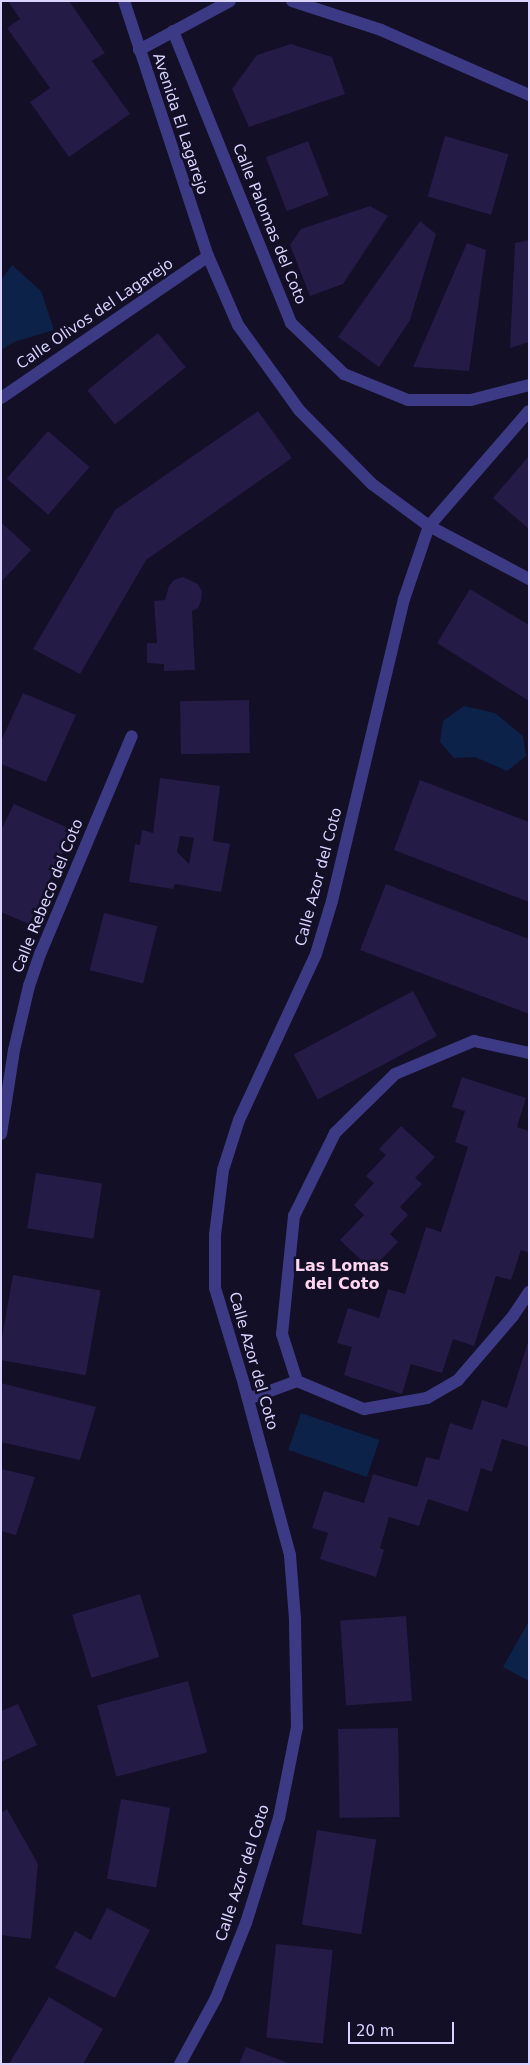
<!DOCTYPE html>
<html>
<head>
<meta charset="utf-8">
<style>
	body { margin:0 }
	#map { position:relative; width:530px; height:2065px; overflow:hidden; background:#130f26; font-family:"DejaVu Sans",sans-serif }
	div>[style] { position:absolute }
	.water>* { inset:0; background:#0c2248; transform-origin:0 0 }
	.building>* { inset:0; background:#241b47; transform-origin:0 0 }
	.service>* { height:12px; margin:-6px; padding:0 6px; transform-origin:6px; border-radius:6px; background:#3d3a85 }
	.minor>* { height:12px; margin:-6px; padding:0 6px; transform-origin:6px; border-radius:6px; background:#3d3a85 }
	span { translate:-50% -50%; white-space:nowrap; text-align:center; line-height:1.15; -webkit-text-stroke:5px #130f26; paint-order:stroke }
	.street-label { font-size:15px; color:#d9d4ff }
	.neighbourhood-label { font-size:16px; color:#ffd6f0; font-weight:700 }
	.frame { position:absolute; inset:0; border:2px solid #d9d4ff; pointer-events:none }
	.scale { position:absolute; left:348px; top:2022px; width:106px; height:22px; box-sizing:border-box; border:2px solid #d9d4ff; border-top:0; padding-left:6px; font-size:15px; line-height:18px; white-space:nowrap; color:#d9d4ff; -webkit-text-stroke:4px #130f26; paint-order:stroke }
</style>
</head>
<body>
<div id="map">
	<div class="water">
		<i style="clip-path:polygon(12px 265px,41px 291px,54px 330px,14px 342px,1px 350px,1px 280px)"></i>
		<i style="clip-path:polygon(464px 706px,495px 713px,523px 736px,526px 756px,507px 771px,475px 757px,454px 758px,440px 742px,443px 721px)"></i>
		<i style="left:301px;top:1413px;width:83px;height:39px;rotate:19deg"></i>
		<i style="clip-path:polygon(529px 1621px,529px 1681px,503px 1667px)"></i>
	</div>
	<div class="building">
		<i style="clip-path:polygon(8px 1px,69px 1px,105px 53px,92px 61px,130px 114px,69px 157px,30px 102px,50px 88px,7px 28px,20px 19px)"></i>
		<i style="clip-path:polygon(291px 44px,332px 57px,345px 94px,249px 127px,232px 89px,257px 55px)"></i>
		<i style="left:445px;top:136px;width:66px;height:63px;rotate:16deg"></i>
		<i style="left:308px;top:141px;width:58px;height:45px;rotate:69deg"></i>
		<i style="clip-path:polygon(370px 206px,388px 216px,343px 284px,310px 296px,290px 245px,301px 229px)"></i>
		<i style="clip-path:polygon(420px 221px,436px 234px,410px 320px,379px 367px,338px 337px)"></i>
		<i style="clip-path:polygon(529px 240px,529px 342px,510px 348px,515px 243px)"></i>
		<i style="clip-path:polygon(467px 243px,486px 250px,469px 371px,413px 367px)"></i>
		<i style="left:158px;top:333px;width:44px;height:91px;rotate:51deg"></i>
		<i style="clip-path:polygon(258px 411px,292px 458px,146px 560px,80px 674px,33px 649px,115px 510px)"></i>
		<i style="left:48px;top:431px;width:55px;height:63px;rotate:41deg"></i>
		<i style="clip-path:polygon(529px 456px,529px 529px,493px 498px)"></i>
		<i style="clip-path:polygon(1px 522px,31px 550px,1px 582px)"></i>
		<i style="clip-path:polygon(183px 577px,198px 584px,202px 592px,201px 601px,198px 608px,192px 611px,195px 670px,164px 671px,164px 664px,147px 663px,147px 643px,157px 643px,154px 601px,165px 600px,169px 586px,174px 580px)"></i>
		<i style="clip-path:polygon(470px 589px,529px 625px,529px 701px,437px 643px)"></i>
		<i style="clip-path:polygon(23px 693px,76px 715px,46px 782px,1px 764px,1px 741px)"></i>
		<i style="left:249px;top:700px;width:53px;height:69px;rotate:89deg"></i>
		<i style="clip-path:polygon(evenodd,160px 778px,220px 786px,213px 841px,230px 844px,221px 892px,175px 884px,173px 889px,129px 882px,135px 844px,140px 845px,142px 830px,153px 833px,160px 778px,180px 836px,194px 838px,189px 864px,177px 852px,180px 836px)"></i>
		<i style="clip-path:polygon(420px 780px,529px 822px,529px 902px,394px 850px)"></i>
		<i style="clip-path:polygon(14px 804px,73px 830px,29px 924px,1px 912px,1px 830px)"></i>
		<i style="clip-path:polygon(386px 884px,529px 939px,529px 1014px,360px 950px)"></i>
		<i style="left:104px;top:913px;width:55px;height:59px;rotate:14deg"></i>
		<i style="left:413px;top:991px;width:51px;height:135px;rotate:62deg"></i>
		<i style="clip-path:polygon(462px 1077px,526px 1098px,517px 1127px,529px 1131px,529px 1253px,521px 1250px,511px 1280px,496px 1276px,474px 1346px,453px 1339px,442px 1373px,411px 1364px,402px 1394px,344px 1375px,352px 1347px,337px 1343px,348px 1308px,379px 1318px,388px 1289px,405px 1294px,426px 1227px,441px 1232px,468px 1147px,455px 1142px,465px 1111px,452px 1107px)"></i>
		<i style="clip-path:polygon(401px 1126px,435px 1157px,415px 1178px,422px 1184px,400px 1207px,408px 1215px,390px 1234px,398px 1242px,371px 1270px,340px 1240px,364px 1215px,354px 1205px,374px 1183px,366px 1176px,386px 1155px,379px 1149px)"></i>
		<i style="left:36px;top:1173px;width:67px;height:56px;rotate:9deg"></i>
		<i style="left:13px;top:1275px;width:89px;height:86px;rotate:10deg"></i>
		<i style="clip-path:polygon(529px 1339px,529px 1447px,502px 1439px,492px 1472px,481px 1468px,468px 1512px,428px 1499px,419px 1526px,389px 1517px,380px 1548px,384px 1550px,376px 1577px,320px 1559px,328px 1533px,312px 1528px,324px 1491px,364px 1503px,373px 1474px,417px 1487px,426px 1457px,439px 1460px,450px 1423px,472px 1430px,482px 1400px,507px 1408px)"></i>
		<i style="clip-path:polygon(1px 1383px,96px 1407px,80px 1460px,1px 1442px)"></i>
		<i style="clip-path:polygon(1px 1469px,35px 1477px,16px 1535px,1px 1531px)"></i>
		<i style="left:140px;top:1594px;width:66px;height:71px;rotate:73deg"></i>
		<i style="left:406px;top:1616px;width:85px;height:66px;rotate:86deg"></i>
		<i style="left:188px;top:1681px;width:74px;height:94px;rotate:75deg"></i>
		<i style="clip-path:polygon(18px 1704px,37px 1745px,1px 1762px,1px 1711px)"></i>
		<i style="left:398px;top:1728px;width:89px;height:60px;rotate:89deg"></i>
		<i style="left:121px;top:1799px;width:50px;height:81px;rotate:10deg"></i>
		<i style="clip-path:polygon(7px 1809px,38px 1864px,31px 1939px,1px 1935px,1px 1813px)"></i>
		<i style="left:317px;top:1830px;width:60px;height:96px;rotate:9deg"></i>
		<i style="clip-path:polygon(107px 1908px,150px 1930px,115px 1998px,55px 1968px,75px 1931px,91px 1940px)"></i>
		<i style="left:276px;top:1944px;width:57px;height:94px;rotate:6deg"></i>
		<i style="clip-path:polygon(49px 1997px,103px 2029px,83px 2064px,9px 2064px)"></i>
		<i style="clip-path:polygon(246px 2047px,291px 2064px,239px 2064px)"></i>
	</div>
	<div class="service">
		<i style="left:297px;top:1381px;width:49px;rotate:-107.7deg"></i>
		<i style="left:282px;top:1334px;width:119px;rotate:-84.2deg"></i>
		<i style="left:294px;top:1216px;width:93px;rotate:-63.7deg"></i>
		<i style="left:335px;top:1133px;width:84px;rotate:-44.5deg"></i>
		<i style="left:395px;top:1074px;width:86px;rotate:-22.7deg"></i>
		<i style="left:474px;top:1041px;width:56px;rotate:12.3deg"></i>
		<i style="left:248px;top:1399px;width:52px;rotate:-20.2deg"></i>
		<i style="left:297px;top:1381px;width:73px;rotate:22.7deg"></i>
		<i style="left:364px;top:1409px;width:64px;rotate:-9.9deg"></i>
		<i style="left:427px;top:1398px;width:36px;rotate:-30deg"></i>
		<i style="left:458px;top:1380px;width:84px;rotate:-49.3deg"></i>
		<i style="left:513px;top:1316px;width:29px;rotate:-56deg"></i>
	</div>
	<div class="minor">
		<i style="left:124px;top:1px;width:268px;rotate:71.8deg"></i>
		<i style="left:208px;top:256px;width:75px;rotate:66.5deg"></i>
		<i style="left:238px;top:325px;width:105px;rotate:54.3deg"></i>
		<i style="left:299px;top:410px;width:104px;rotate:45.4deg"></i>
		<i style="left:372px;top:484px;width:71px;rotate:36.4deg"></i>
		<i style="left:429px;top:526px;width:113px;rotate:27.9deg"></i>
		<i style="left:292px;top:1px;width:94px;rotate:18deg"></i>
		<i style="left:381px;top:30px;width:162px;rotate:23.7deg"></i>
		<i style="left:173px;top:31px;width:315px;rotate:68deg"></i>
		<i style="left:291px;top:323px;width:74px;rotate:43.9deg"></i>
		<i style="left:344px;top:374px;width:69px;rotate:22.1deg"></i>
		<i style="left:408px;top:400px;width:63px"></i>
		<i style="left:471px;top:400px;width:60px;rotate:-14.5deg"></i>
		<i style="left:139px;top:50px;width:103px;rotate:-28.3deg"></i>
		<i style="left:1px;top:398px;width:251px;rotate:-34.4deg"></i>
		<i style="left:1px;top:1134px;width:85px;rotate:-81.2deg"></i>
		<i style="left:14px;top:1050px;width:66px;rotate:-76.8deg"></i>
		<i style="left:29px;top:986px;width:36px;rotate:-71deg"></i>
		<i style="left:41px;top:952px;width:234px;rotate:-67.2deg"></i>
		<i style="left:180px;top:2064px;width:75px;rotate:-61.4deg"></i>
		<i style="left:216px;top:1998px;width:81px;rotate:-68.2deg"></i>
		<i style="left:246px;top:1923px;width:110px;rotate:-72.6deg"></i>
		<i style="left:279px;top:1818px;width:93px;rotate:-78.8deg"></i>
		<i style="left:297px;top:1727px;width:108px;rotate:-91.1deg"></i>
		<i style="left:295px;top:1619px;width:64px;rotate:-94.5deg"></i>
		<i style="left:290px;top:1555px;width:177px;rotate:-105.1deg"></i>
		<i style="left:244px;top:1384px;width:100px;rotate:-106.8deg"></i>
		<i style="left:215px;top:1288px;width:53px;rotate:-90deg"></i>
		<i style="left:215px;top:1235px;width:65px;rotate:-83deg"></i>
		<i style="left:223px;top:1170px;width:52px;rotate:-72.3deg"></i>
		<i style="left:239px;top:1120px;width:183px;rotate:-65.1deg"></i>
		<i style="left:316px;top:954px;width:55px;rotate:-73.2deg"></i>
		<i style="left:332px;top:901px;width:310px;rotate:-76.6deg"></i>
		<i style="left:404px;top:599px;width:77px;rotate:-71.1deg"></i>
		<i style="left:429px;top:526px;width:152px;rotate:-49deg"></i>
	</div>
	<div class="street-label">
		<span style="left:180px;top:124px;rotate:72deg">Avenida El Lagarejo</span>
		<span style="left:269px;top:224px;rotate:68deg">Calle Palomas del Coto</span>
		<span style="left:95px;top:314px;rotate:-34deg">Calle Olivos del Lagarejo</span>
		<span style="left:319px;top:877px;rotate:-75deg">Calle Azor del Coto</span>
		<span style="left:48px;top:896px;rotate:-68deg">Calle Rebeco del Coto</span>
		<span style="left:253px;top:1361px;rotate:74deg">Calle Azor del Coto</span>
		<span style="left:243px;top:1873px;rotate:-72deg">Calle Azor del Coto</span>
	</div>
	<div class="neighbourhood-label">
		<span style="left:342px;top:1275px">Las Lomas<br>del Coto</span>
	</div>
	<div class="frame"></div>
	<div class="scale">20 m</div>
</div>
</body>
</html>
